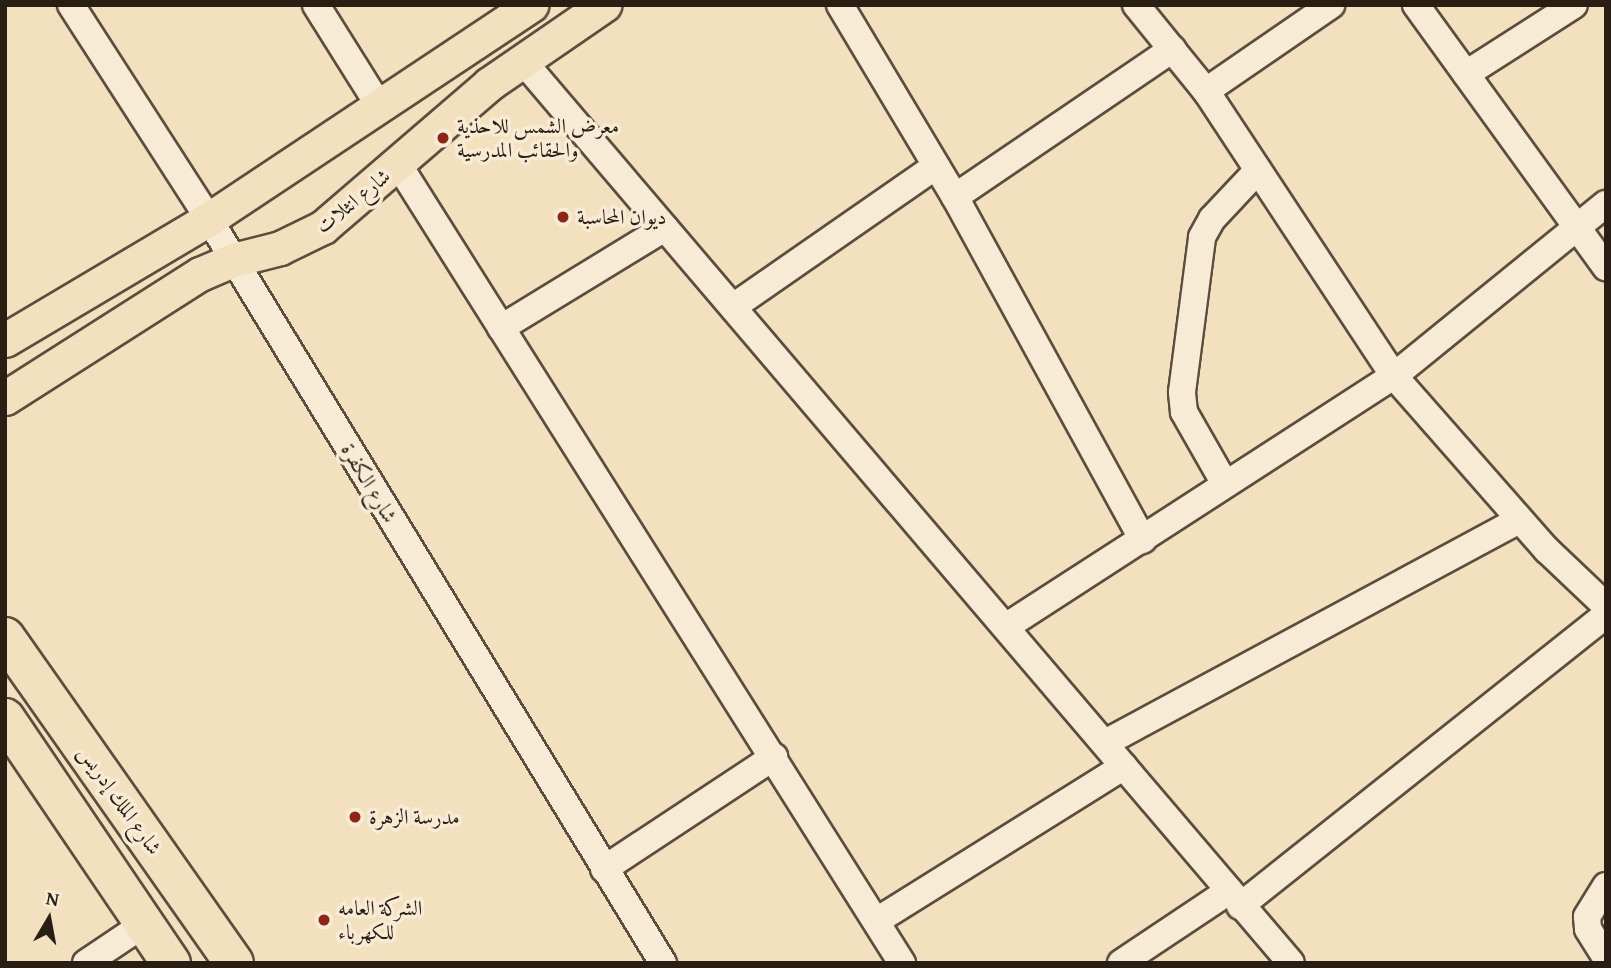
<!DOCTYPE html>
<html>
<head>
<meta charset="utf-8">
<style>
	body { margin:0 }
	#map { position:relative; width:1611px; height:968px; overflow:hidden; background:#f2e0be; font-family:"Gentium Book Plus",Amiri,serif }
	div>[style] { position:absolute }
	.roads { filter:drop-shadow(2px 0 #5b4e3e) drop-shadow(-2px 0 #5b4e3e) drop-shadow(0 2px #5b4e3e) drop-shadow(0 -2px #5b4e3e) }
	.minor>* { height:26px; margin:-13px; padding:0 13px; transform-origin:13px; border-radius:13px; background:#f7ebd5 }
	.major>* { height:33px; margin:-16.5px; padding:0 16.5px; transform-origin:16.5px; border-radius:16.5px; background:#f2e0be }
	.highway>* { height:38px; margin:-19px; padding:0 19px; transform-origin:19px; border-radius:19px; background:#f2e0be }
	.dots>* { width:19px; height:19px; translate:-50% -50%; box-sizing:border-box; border:4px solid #f7ebd5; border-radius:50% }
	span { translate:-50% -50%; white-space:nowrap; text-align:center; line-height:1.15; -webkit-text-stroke:7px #f7ebd5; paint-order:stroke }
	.poi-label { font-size:21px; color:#291e13 }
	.left { translate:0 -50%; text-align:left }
	.street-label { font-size:21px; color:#291e13 }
	.frame { position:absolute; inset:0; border:7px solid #291e13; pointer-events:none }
	.north { position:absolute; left:14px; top:884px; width:70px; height:70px; -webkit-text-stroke:5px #f7ebd5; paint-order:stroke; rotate:10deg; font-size:19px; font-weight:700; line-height:28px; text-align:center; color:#291e13 }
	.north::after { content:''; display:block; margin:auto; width:24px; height:32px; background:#291e13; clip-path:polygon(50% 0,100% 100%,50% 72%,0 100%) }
</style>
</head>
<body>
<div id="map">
	<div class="roads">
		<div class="minor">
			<i style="left:71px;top:5px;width:255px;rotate:57.2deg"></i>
			<i style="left:209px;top:219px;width:872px;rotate:58.61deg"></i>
			<i style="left:316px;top:5px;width:120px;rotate:57.9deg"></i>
			<i style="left:840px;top:5px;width:224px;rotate:59.1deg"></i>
			<i style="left:955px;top:197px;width:391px;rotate:61.3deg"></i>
			<i style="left:1136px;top:5px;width:111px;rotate:50.9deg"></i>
			<i style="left:1206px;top:91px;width:341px;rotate:56.6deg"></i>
			<i style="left:1394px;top:376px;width:232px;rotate:48.7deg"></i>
			<i style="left:1547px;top:550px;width:81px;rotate:43.5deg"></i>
			<i style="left:1416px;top:5px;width:324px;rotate:54.1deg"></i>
			<i style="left:522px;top:60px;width:1186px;rotate:49.58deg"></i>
			<i style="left:1466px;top:74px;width:128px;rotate:-32.6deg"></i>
			<i style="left:1206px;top:91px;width:152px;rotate:-34.5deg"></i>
			<i style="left:398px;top:164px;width:945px;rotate:57.76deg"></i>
			<i style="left:955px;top:197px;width:263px;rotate:-34.2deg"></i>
			<i style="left:733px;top:307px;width:247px;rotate:-34.8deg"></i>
			<i style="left:501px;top:328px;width:192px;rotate:-31.4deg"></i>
			<i style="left:1225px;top:484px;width:83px;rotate:-119.7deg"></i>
			<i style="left:1184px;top:412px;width:20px;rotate:-96deg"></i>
			<i style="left:1182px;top:392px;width:156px;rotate:-82.6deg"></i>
			<i style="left:1202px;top:237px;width:21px;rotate:-61deg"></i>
			<i style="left:1212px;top:219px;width:67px;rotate:-46.8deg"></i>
			<i style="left:1007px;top:626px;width:461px;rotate:-32.9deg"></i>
			<i style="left:1394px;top:376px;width:273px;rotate:-39.1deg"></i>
			<i style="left:1105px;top:743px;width:471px;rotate:-28.3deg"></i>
			<i style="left:604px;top:869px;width:204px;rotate:-33.4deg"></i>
			<i style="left:1606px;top:886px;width:36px;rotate:122deg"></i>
			<i style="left:1587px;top:917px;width:12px;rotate:85deg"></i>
			<i style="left:1588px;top:929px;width:34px;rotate:58deg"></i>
			<i style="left:1240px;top:906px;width:468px;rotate:-38.5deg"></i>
			<i style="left:878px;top:920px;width:290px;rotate:-32deg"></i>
			<i style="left:86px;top:963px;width:70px;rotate:-33.9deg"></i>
			<i style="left:1121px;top:963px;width:130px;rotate:-33.7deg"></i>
		</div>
		<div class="major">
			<i style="left:5px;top:340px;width:237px;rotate:-30.7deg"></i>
			<i style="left:209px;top:219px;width:387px;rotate:-33.6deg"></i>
			<i style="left:5px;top:398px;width:231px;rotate:-32.5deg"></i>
			<i style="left:200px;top:274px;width:36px;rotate:-23deg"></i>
			<i style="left:233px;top:260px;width:49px;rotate:-14.3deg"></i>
			<i style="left:280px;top:248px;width:48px;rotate:-26deg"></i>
			<i style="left:323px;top:227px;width:219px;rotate:-40.7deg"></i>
			<i style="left:489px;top:84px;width:140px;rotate:-34.5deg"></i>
		</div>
		<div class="highway">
			<i style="left:5px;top:637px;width:398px;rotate:54.9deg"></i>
			<i style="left:5px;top:718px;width:296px;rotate:55.9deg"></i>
		</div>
	</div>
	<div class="dots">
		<i style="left:443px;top:138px;background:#8f2418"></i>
		<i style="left:563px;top:217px;background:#8f2418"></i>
		<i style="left:355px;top:817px;background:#8f2418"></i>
		<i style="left:324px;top:920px;background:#8f2418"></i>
	</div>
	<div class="poi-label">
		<span class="left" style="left:457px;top:138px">معرض الشمس للاحذية<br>والحقائب المدرسية</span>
		<span class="left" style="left:577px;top:217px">ديوان المحاسبة</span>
		<span class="left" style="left:369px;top:817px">مدرسة الزهرة</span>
		<span class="left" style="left:338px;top:920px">الشركة العامه<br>للكهرباء</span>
	</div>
	<div class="street-label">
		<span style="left:353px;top:201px;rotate:-39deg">شارع انثلات</span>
		<span style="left:369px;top:483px;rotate:59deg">شارع الكفرة</span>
		<span style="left:120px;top:800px;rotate:55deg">شارع الملك إدريس</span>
	</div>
	<div class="frame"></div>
	<div class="north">N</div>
</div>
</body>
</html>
